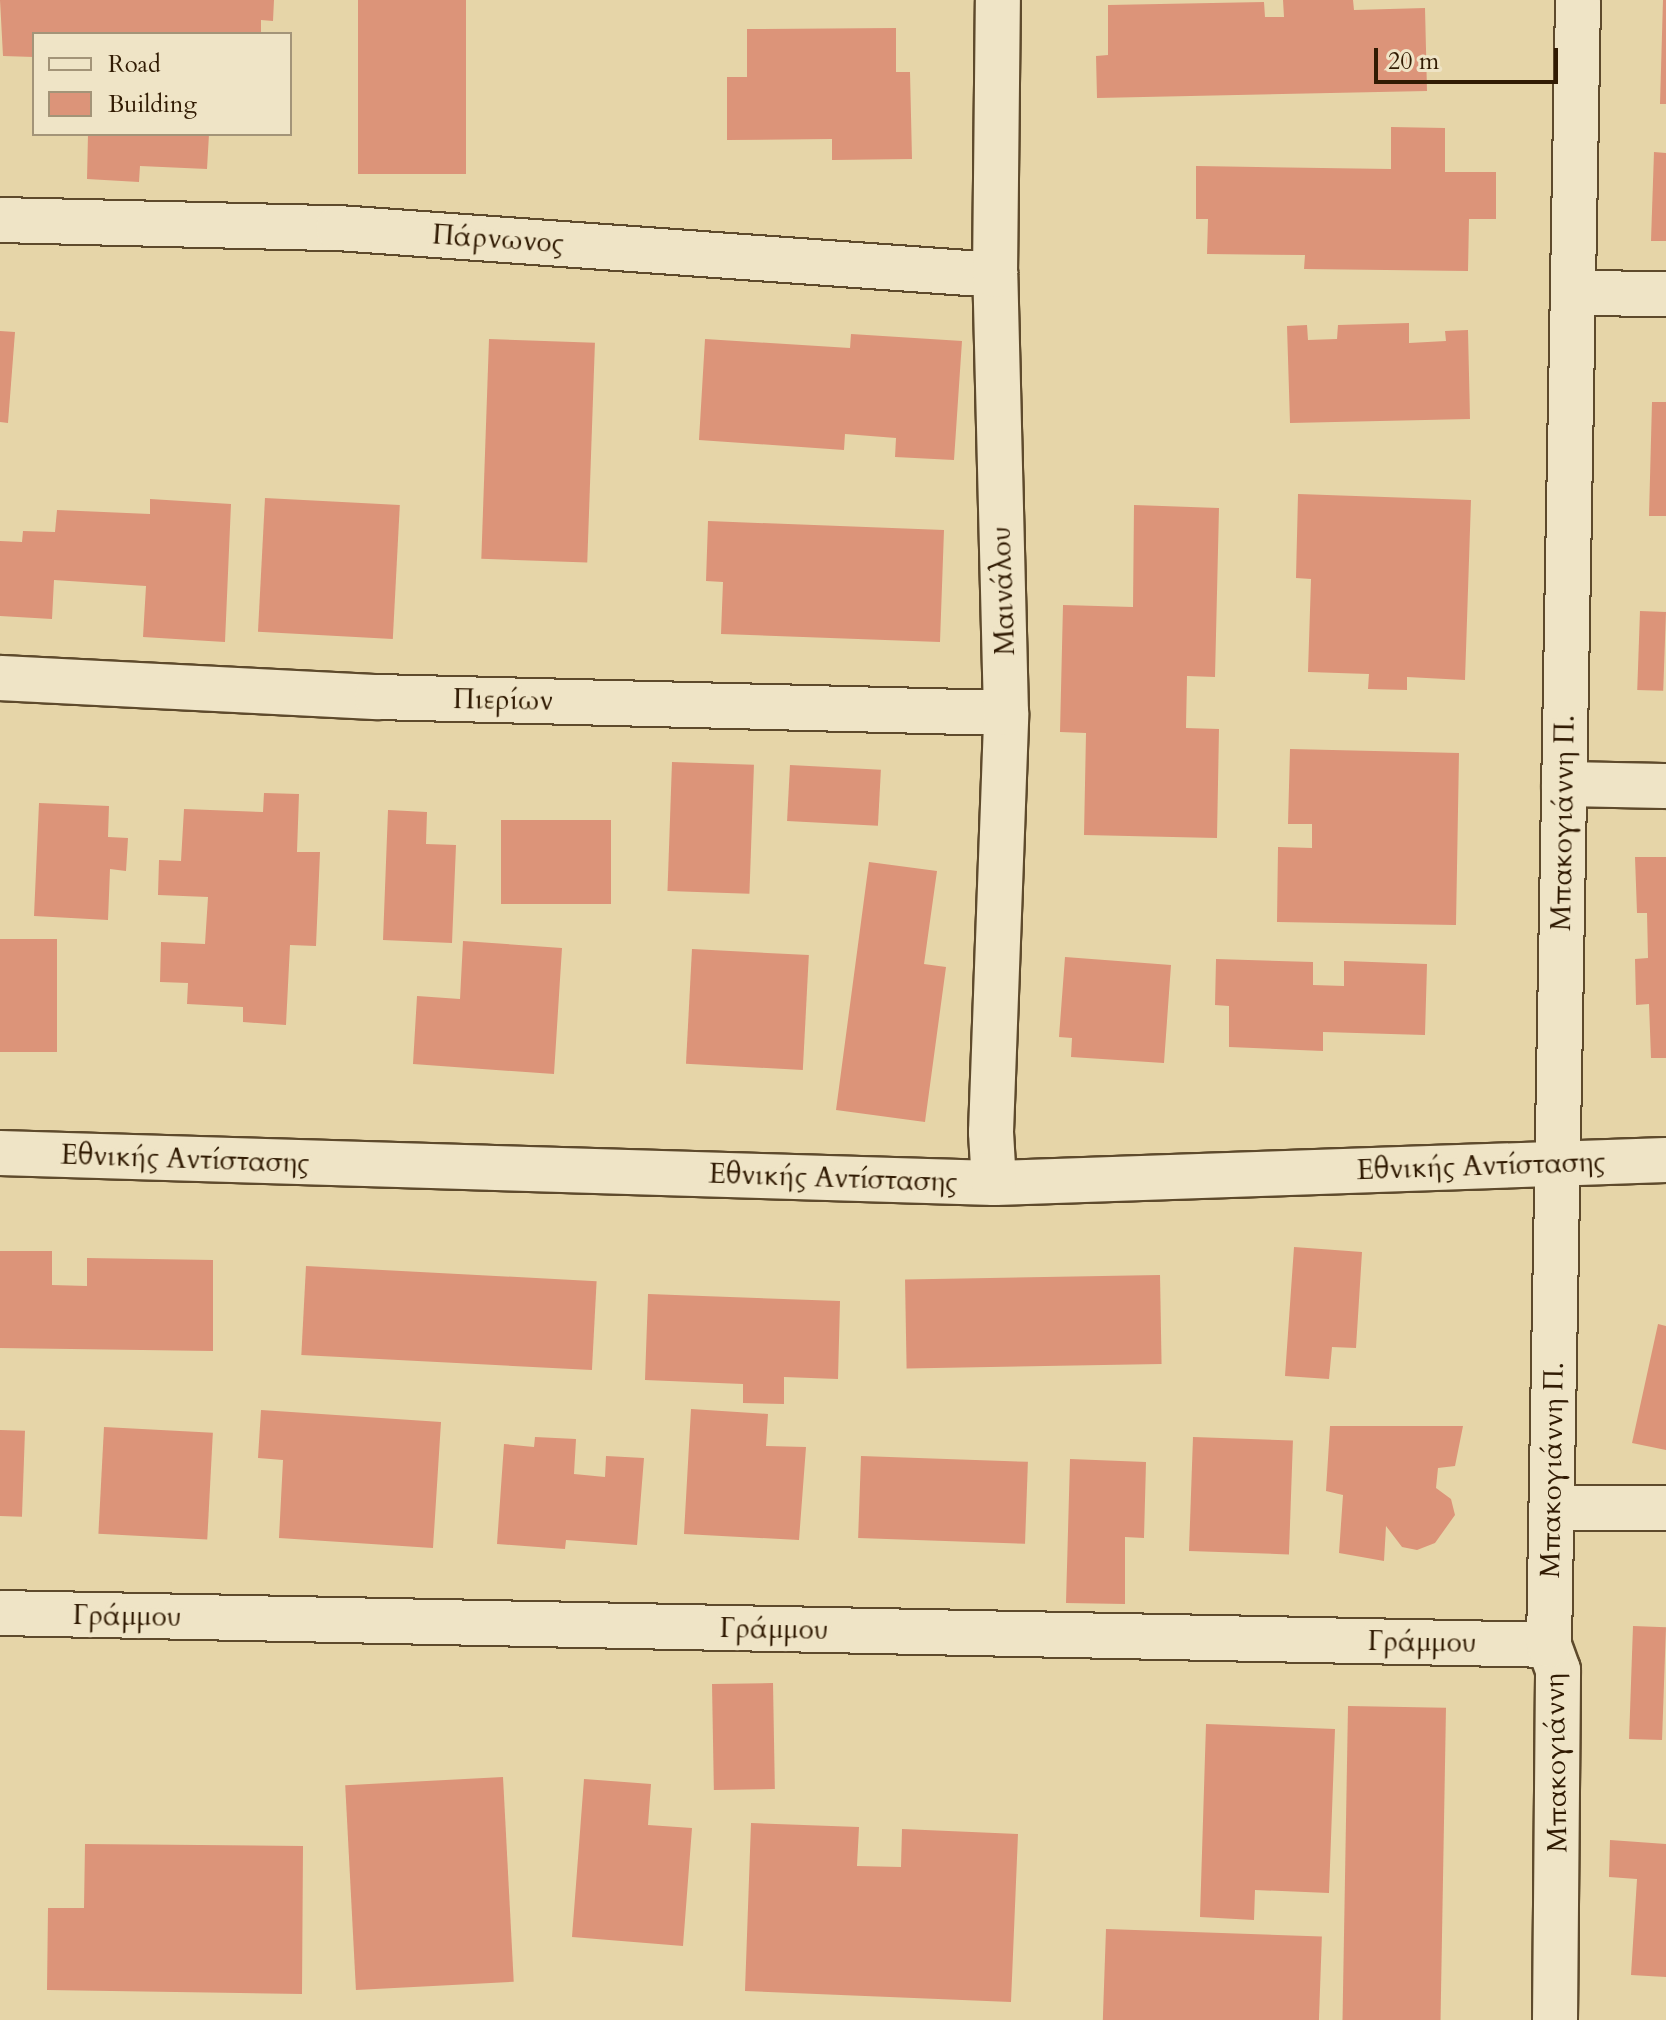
<!DOCTYPE html>
<html>
<head>
<meta charset="utf-8">
<style>
	body { margin:0 }
	#map { position:relative; width:1666px; height:2020px; overflow:hidden; background:#e6d5a8; font-family:Cardo,serif }
	div>[style] { position:absolute }
	.building>* { inset:0; background:#dc9479; transform-origin:0 0 }
	.roads { filter:drop-shadow(2px 0 #5e4a2c) drop-shadow(-2px 0 #5e4a2c) drop-shadow(0 2px #5e4a2c) drop-shadow(0 -2px #5e4a2c) }
	.minor>* { height:44px; margin:-22px; padding:0 22px; transform-origin:22px; border-radius:22px; background:#efe4c6 }
	span { translate:-50% -50%; white-space:nowrap; text-align:center; line-height:1.15; -webkit-text-stroke:8px #efe4c6; paint-order:stroke }
	.street-label { font-size:28px; color:#311b03 }
	.legend { position:absolute; left:32px; top:32px; width:260px; height:104px; box-sizing:border-box; background:#efe4c6; border:2px solid #a39478; margin:0; padding:10px 14px; list-style:none; font-size:24px; color:#311b03 }
	.legend li { display:flex; align-items:center; gap:16px; height:40px }
	.legend b { width:40px; border:2px solid #a39478 }
	.scale { position:absolute; left:1374px; top:48px; width:184px; height:36px; box-sizing:border-box; border:4px solid #311b03; border-top:0; padding-left:10px; font-size:24px; line-height:28px; white-space:nowrap; color:#311b03; -webkit-text-stroke:6px #efe4c6; paint-order:stroke }
</style>
</head>
<body>
<div id="map">
	<div class="building">
		<i style="clip-path:polygon(0 0,274px 0,273px 21px,261px 20px,261px 34px,34px 34px,34px 57px,3px 56px)"></i>
		<i style="left:358px;top:0;width:108px;height:174px"></i>
		<i style="clip-path:polygon(1283px 0,1353px 0,1354px 10px,1425px 8px,1427px 91px,1097px 98px,1096px 56px,1108px 55px,1108px 5px,1264px 2px,1265px 17px,1284px 17px)"></i>
		<i style="clip-path:polygon(1663px 0,1666px 0,1666px 104px,1660px 104px)"></i>
		<i style="clip-path:polygon(896px 28px,896px 72px,910px 72px,912px 159px,832px 160px,832px 139px,727px 140px,727px 77px,747px 77px,747px 29px)"></i>
		<i style="clip-path:polygon(1391px 127px,1445px 128px,1445px 172px,1496px 172px,1496px 219px,1469px 219px,1468px 271px,1304px 269px,1305px 255px,1207px 254px,1208px 219px,1196px 219px,1196px 166px,1391px 169px)"></i>
		<i style="clip-path:polygon(88px 134px,209px 134px,207px 169px,140px 166px,139px 182px,87px 179px)"></i>
		<i style="clip-path:polygon(1654px 152px,1666px 153px,1666px 241px,1651px 241px)"></i>
		<i style="clip-path:polygon(1409px 323px,1409px 343px,1446px 341px,1445px 331px,1468px 330px,1470px 419px,1290px 423px,1287px 326px,1307px 325px,1308px 340px,1337px 339px,1338px 325px)"></i>
		<i style="clip-path:polygon(0 331px,15px 332px,8px 423px,0 422px)"></i>
		<i style="clip-path:polygon(851px 334px,962px 341px,954px 460px,895px 457px,896px 438px,845px 434px,844px 450px,699px 440px,705px 339px,850px 348px)"></i>
		<i style="left:489px;top:339px;width:106px;height:220px;rotate:2deg"></i>
		<i style="clip-path:polygon(1652px 402px,1666px 402px,1666px 516px,1649px 516px)"></i>
		<i style="clip-path:polygon(1298px 494px,1471px 500px,1465px 680px,1407px 677px,1407px 690px,1368px 689px,1369px 674px,1308px 672px,1311px 579px,1296px 578px)"></i>
		<i style="left:265px;top:498px;width:135px;height:134px;rotate:3deg"></i>
		<i style="clip-path:polygon(150px 499px,231px 504px,225px 642px,143px 637px,146px 586px,54px 580px,52px 619px,0 616px,0 541px,22px 542px,23px 531px,55px 532px,57px 510px,150px 514px)"></i>
		<i style="clip-path:polygon(1134px 505px,1219px 508px,1215px 677px,1187px 676px,1186px 728px,1219px 729px,1217px 838px,1084px 835px,1086px 733px,1060px 732px,1063px 605px,1133px 607px)"></i>
		<i style="clip-path:polygon(708px 521px,944px 530px,940px 642px,721px 634px,723px 582px,706px 581px)"></i>
		<i style="left:1640px;top:611px;width:26px;height:79px;rotate:2deg"></i>
		<i style="clip-path:polygon(1290px 749px,1459px 753px,1456px 925px,1277px 922px,1278px 847px,1312px 848px,1312px 824px,1288px 824px)"></i>
		<i style="left:672px;top:762px;width:82px;height:129px;rotate:2deg"></i>
		<i style="left:790px;top:765px;width:91px;height:56px;rotate:3deg"></i>
		<i style="clip-path:polygon(264px 793px,299px 794px,297px 852px,320px 852px,316px 946px,290px 945px,286px 1025px,243px 1022px,243px 1007px,187px 1004px,188px 983px,160px 982px,161px 942px,205px 944px,208px 897px,158px 895px,159px 860px,181px 861px,184px 809px,263px 812px)"></i>
		<i style="clip-path:polygon(39px 803px,109px 806px,108px 837px,128px 838px,126px 871px,110px 869px,108px 920px,34px 916px)"></i>
		<i style="clip-path:polygon(388px 810px,427px 812px,426px 844px,456px 845px,452px 943px,383px 940px)"></i>
		<i style="left:501px;top:820px;width:110px;height:84px"></i>
		<i style="clip-path:polygon(1635px 857px,1666px 857px,1666px 1058px,1651px 1058px,1649px 1004px,1636px 1005px,1635px 959px,1648px 958px,1647px 913px,1637px 913px)"></i>
		<i style="clip-path:polygon(869px 862px,937px 871px,924px 964px,946px 967px,925px 1122px,836px 1110px)"></i>
		<i style="left:0;top:939px;width:57px;height:113px"></i>
		<i style="clip-path:polygon(463px 941px,562px 948px,554px 1074px,413px 1064px,417px 996px,460px 999px)"></i>
		<i style="left:692px;top:949px;width:117px;height:115px;rotate:3deg"></i>
		<i style="clip-path:polygon(1065px 957px,1171px 965px,1164px 1063px,1071px 1057px,1072px 1038px,1059px 1037px)"></i>
		<i style="clip-path:polygon(1216px 959px,1313px 962px,1313px 985px,1344px 986px,1344px 961px,1427px 964px,1425px 1035px,1323px 1032px,1323px 1051px,1229px 1047px,1229px 1006px,1215px 1005px)"></i>
		<i style="clip-path:polygon(1294px 1247px,1362px 1252px,1356px 1348px,1332px 1347px,1329px 1379px,1285px 1376px)"></i>
		<i style="clip-path:polygon(0 1251px,52px 1251px,52px 1285px,87px 1286px,87px 1258px,213px 1260px,213px 1351px,0 1348px)"></i>
		<i style="left:306px;top:1266px;width:291px;height:89px;rotate:3deg"></i>
		<i style="left:1160px;top:1275px;width:89px;height:255px;rotate:89deg"></i>
		<i style="clip-path:polygon(648px 1294px,840px 1301px,838px 1379px,784px 1377px,784px 1404px,743px 1403px,743px 1384px,645px 1380px)"></i>
		<i style="clip-path:polygon(1658px 1324px,1666px 1326px,1666px 1450px,1632px 1443px)"></i>
		<i style="clip-path:polygon(691px 1409px,768px 1414px,766px 1446px,806px 1447px,799px 1540px,684px 1534px)"></i>
		<i style="clip-path:polygon(261px 1410px,441px 1422px,433px 1548px,279px 1538px,283px 1460px,258px 1458px)"></i>
		<i style="clip-path:polygon(1330px 1426px,1463px 1426px,1455px 1466px,1438px 1468px,1436px 1488px,1451px 1499px,1455px 1515px,1435px 1543px,1417px 1550px,1402px 1547px,1386px 1526px,1384px 1561px,1339px 1553px,1343px 1495px,1326px 1491px)"></i>
		<i style="left:104px;top:1427px;width:109px;height:107px;rotate:3deg"></i>
		<i style="left:0;top:1430px;width:25px;height:86px;rotate:2deg"></i>
		<i style="clip-path:polygon(535px 1437px,576px 1439px,574px 1474px,605px 1477px,606px 1456px,644px 1458px,637px 1545px,566px 1540px,565px 1549px,497px 1544px,504px 1444px,534px 1447px)"></i>
		<i style="left:1193px;top:1437px;width:100px;height:114px;rotate:2deg"></i>
		<i style="left:861px;top:1456px;width:167px;height:82px;rotate:2deg"></i>
		<i style="clip-path:polygon(1070px 1459px,1146px 1462px,1144px 1538px,1125px 1537px,1125px 1604px,1066px 1603px)"></i>
		<i style="left:1633px;top:1626px;width:33px;height:113px;rotate:2deg"></i>
		<i style="left:773px;top:1683px;width:106px;height:61px;rotate:89deg"></i>
		<i style="left:1348px;top:1706px;width:98px;height:314px;rotate:1deg"></i>
		<i style="clip-path:polygon(1206px 1724px,1335px 1729px,1329px 1893px,1255px 1890px,1254px 1920px,1200px 1917px)"></i>
		<i style="left:503px;top:1777px;width:205px;height:158px;rotate:87deg"></i>
		<i style="clip-path:polygon(584px 1779px,651px 1784px,648px 1825px,692px 1828px,683px 1946px,572px 1937px)"></i>
		<i style="clip-path:polygon(751px 1823px,859px 1827px,857px 1866px,901px 1867px,902px 1829px,1018px 1834px,1011px 2002px,745px 1991px)"></i>
		<i style="clip-path:polygon(1610px 1840px,1666px 1844px,1666px 1977px,1631px 1975px,1637px 1879px,1609px 1877px)"></i>
		<i style="clip-path:polygon(85px 1844px,303px 1846px,302px 1994px,47px 1990px,48px 1908px,84px 1908px)"></i>
		<i style="left:1106px;top:1929px;width:216px;height:91px;rotate:2deg"></i>
	</div>
	<div class="roads">
		<div class="minor">
			<i style="left:0;top:220px;width:338px;rotate:1.4deg"></i>
			<i style="left:338px;top:228px;width:659px;rotate:4.09deg"></i>
			<i style="left:1573px;top:293px;width:93px;rotate:0.6deg"></i>
			<i style="left:0;top:678px;width:377px;rotate:2.9deg"></i>
			<i style="left:377px;top:697px;width:629px;rotate:1.46deg"></i>
			<i style="left:1564px;top:784px;width:102px;rotate:1.1deg"></i>
			<i style="left:0;top:1153px;width:994px;rotate:1.73deg"></i>
			<i style="left:994px;top:1183px;width:672px;rotate:-1.96deg"></i>
			<i style="left:994px;top:1183px;width:51px;rotate:-93.4deg"></i>
			<i style="left:991px;top:1132px;width:419px;rotate:-87.9deg"></i>
			<i style="left:1006px;top:713px;width:438px;rotate:-91.4deg"></i>
			<i style="left:995px;top:275px;width:275px;rotate:-89.4deg"></i>
			<i style="left:1552px;top:1508px;width:114px"></i>
			<i style="left:0;top:1613px;width:1549px;rotate:1.18deg"></i>
			<i style="left:1555px;top:2020px;width:350px;rotate:-89.5deg"></i>
			<i style="left:1558px;top:1670px;width:27px;rotate:-110deg"></i>
			<i style="left:1549px;top:1645px;width:1645px;rotate:-88.99deg"></i>
		</div>
	</div>
	<div class="street-label">
		<span style="left:498px;top:239px;rotate:4deg">Πάρνωνος</span>
		<span style="left:1003px;top:591px;rotate:-92deg">Μαινάλου</span>
		<span style="left:503px;top:700px;rotate:1deg">Πιερίων</span>
		<span style="left:1563px;top:823px;rotate:-89deg">Μπακογιάννη Π.</span>
		<span style="left:185px;top:1159px;rotate:2deg">Εθνικής Αντίστασης</span>
		<span style="left:1481px;top:1166px;rotate:-2deg">Εθνικής Αντίστασης</span>
		<span style="left:833px;top:1178px;rotate:2deg">Εθνικής Αντίστασης</span>
		<span style="left:1552px;top:1470px;rotate:-89deg">Μπακογιάννη Π.</span>
		<span style="left:127px;top:1616px;rotate:1deg">Γράμμου</span>
		<span style="left:774px;top:1629px;rotate:1deg">Γράμμου</span>
		<span style="left:1422px;top:1642px;rotate:1deg">Γράμμου</span>
		<span style="left:1556px;top:1763px;rotate:-91deg">Μπακογιάννη</span>
	</div>
	<ul class="legend">
	<li><b style="height:10px;background:#efe4c6"></b>Road</li>
	<li><b style="height:22px;background:#dc9479"></b>Building</li>
	</ul>
	<div class="scale">20 m</div>
</div>
</body>
</html>
